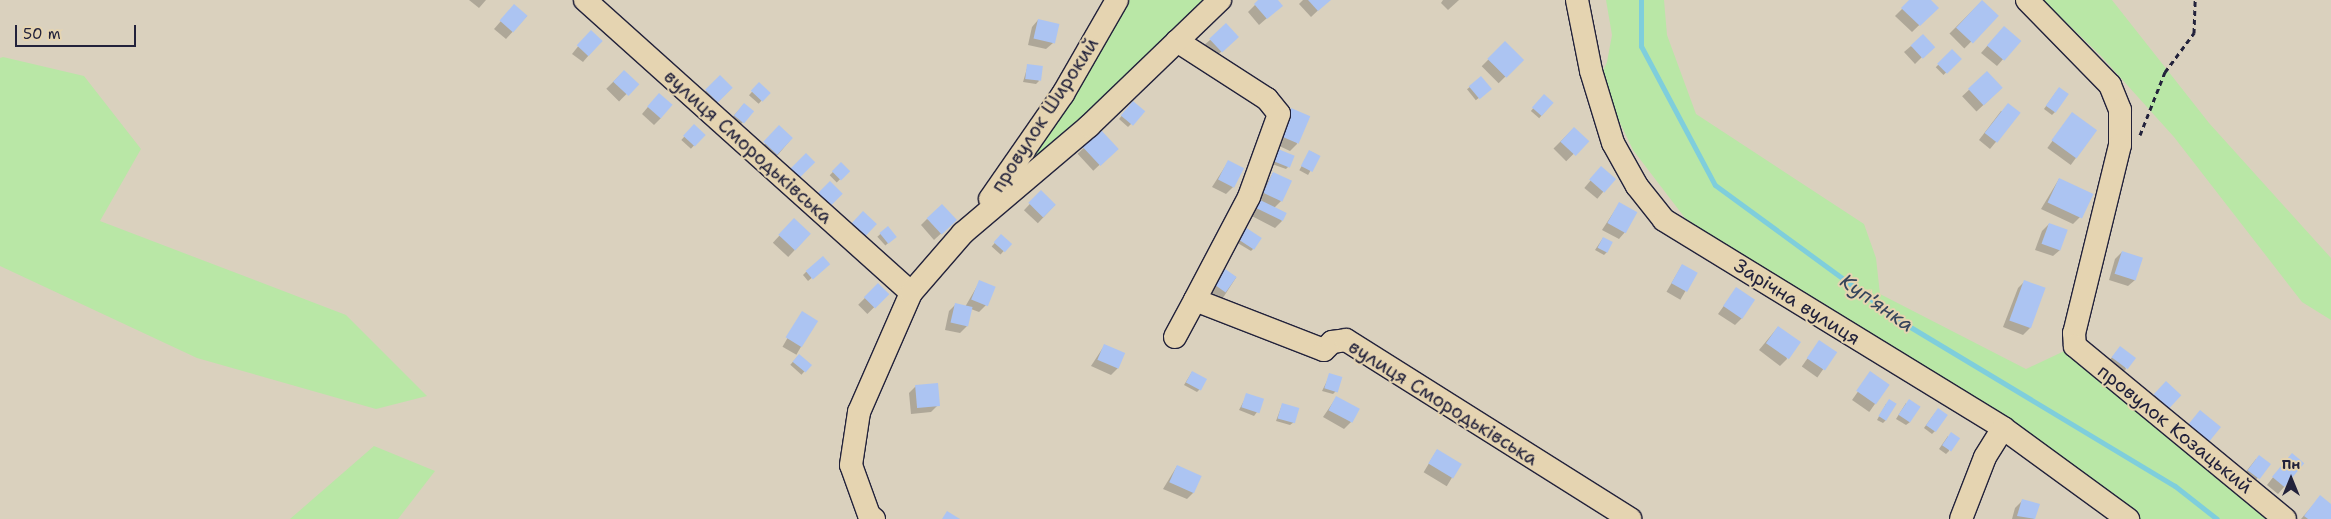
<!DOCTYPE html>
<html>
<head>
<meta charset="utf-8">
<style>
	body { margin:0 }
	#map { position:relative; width:2331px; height:519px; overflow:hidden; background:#dad1be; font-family:"Shantell Sans",sans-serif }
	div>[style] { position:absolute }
	.green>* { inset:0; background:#b9e7a6 }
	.shadow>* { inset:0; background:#0003; transform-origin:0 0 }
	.stream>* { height:5px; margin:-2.5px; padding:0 2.5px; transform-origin:2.5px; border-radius:2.5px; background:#7fcedc }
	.building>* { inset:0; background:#acc4f2; transform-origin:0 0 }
	.path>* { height:3px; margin-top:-1.5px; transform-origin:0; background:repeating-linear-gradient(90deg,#22223b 0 5px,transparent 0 9px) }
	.roads { filter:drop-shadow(1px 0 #22223b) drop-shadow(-1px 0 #22223b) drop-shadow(0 1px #22223b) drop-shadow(0 -1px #22223b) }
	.minor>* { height:22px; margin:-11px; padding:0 11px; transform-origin:11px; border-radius:11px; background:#e5d4b1 }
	span { translate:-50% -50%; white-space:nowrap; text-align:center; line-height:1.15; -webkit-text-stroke:4px #e5d4b1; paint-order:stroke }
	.street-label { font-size:19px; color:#22223b }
	.water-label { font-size:20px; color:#35445b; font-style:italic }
	.north { position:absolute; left:2266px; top:454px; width:50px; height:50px; -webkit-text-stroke:4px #e5d4b1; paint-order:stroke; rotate:0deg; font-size:14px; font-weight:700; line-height:20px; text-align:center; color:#22223b }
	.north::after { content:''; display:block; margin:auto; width:18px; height:22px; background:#22223b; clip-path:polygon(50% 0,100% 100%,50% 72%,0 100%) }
	.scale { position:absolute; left:15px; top:25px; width:121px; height:22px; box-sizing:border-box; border:2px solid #22223b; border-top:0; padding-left:6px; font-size:15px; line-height:18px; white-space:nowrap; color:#22223b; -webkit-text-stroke:4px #e5d4b1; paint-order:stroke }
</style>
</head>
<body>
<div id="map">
	<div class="green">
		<i style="clip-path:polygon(1117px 0,1220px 0,970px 227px)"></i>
		<i style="clip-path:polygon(1606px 0,1664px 0,1667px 35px,1696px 114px,1864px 224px,1876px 258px,1880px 294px,2026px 369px,2075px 346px,2281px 519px,2127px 519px,1685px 218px,1633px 150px,1599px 79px,1607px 62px,1612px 35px)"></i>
		<i style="clip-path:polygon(2043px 0,2112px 0,2209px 123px,2331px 258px,2331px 320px,2302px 302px,2174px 137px,2101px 56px)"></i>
		<i style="clip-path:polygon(3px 57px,84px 76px,141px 149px,100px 221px,346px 315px,427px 396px,376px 409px,197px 358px,0 266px,0 58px)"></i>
		<i style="clip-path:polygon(374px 446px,435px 471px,398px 519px,290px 519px)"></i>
	</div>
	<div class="shadow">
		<i style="clip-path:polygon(469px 0,486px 0,479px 8px)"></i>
		<i style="clip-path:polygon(1260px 0,1276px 0,1274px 12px,1259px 25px,1248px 12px)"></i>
		<i style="clip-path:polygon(1303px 0,1329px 0,1311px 17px,1299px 4px)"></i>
		<i style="clip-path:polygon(1443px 0,1459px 0,1448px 10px,1441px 3px)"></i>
		<i style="clip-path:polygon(1911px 0,1929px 0,1937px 8px,1912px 32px,1895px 16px)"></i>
		<i style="left:1982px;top:1px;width:21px;height:46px;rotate:45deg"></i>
		<i style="clip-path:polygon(508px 13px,527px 16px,506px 39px,494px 29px)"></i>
		<i style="clip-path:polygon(1038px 20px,1053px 43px,1046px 49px,1028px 45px,1032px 27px)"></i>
		<i style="clip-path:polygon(1997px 35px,2019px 41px,1997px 66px,1981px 53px)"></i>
		<i style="clip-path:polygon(584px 39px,601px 41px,583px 62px,572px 54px)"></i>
		<i style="clip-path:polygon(1210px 40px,1230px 44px,1214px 58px,1203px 46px)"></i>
		<i style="left:1505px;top:43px;width:24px;height:33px;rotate:45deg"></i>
		<i style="clip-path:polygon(1911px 46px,1926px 53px,1915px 64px,1904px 52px)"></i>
		<i style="left:1952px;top:51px;width:11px;height:23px;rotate:45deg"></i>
		<i style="clip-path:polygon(1028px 65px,1039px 81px,1036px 84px,1023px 82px)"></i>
		<i style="left:624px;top:71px;width:18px;height:25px;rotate:45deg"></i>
		<i style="left:1987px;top:73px;width:21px;height:34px;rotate:47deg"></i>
		<i style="left:720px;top:77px;width:16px;height:30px;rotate:45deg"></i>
		<i style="left:1481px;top:78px;width:14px;height:18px;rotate:51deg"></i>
		<i style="left:759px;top:84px;width:13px;height:15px;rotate:42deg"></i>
		<i style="clip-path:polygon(2056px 92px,2055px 112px,2052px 115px,2044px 109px)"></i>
		<i style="left:1544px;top:96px;width:11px;height:20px;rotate:41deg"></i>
		<i style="clip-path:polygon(653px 101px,661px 118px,654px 125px,642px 114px)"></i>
		<i style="left:744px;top:104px;width:11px;height:21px;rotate:41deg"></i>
		<i style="clip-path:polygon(1130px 106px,1131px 124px,1128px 127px,1119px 119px)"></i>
		<i style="clip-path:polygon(1291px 109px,1297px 144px,1290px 151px,1273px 143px,1285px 116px)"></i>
		<i style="clip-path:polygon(2001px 111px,2019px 114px,1990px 149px,1979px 140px)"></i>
		<i style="left:2072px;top:114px;width:29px;height:42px;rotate:36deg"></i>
		<i style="left:694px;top:126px;width:13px;height:19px;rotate:42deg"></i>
		<i style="left:779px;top:127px;width:17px;height:32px;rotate:40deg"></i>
		<i style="left:1574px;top:128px;width:18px;height:29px;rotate:45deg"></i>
		<i style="left:1101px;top:132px;width:23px;height:32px;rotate:47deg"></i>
		<i style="left:1310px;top:151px;width:10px;height:22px;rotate:29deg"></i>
		<i style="clip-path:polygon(1276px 154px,1289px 166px,1286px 169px,1272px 164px)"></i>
		<i style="clip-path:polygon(1228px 162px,1233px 187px,1226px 194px,1212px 187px)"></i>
		<i style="left:841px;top:164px;width:10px;height:16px;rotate:45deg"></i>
		<i style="left:1601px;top:168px;width:17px;height:26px;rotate:40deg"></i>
		<i style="clip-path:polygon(1273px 173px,1281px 201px,1274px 208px,1282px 221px,1275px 228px,1248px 214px)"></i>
		<i style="clip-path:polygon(2059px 179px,2080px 217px,2073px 224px,2041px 209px)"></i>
		<i style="left:1041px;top:192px;width:19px;height:25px;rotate:43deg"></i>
		<i style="clip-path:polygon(1619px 204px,1625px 232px,1619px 239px,1602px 230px)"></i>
		<i style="clip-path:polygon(927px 219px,948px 227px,934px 240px,921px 225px)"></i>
		<i style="left:794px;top:220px;width:21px;height:31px;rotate:43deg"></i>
		<i style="clip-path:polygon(2049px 224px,2060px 250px,2053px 256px,2035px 250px,2042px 231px)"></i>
		<i style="left:887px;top:228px;width:12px;height:13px;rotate:48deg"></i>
		<i style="clip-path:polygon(1246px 229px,1254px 248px,1251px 251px,1236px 242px)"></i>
		<i style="left:1001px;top:236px;width:12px;height:14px;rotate:42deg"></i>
		<i style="clip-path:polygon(1603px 238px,1607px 252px,1604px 255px,1595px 250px)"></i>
		<i style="clip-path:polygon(2122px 252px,2135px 280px,2128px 286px,2109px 280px,2115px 259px)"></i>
		<i style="left:1682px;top:265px;width:16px;height:31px;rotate:30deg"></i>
		<i style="clip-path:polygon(825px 267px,808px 281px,803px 275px,806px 272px)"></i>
		<i style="left:1222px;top:268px;width:17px;height:27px;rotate:33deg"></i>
		<i style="clip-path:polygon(980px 281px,986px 305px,979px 312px,971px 309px,967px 326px,960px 333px,945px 330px,949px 311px,956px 304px,965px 307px)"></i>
		<i style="clip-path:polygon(2025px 281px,2030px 328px,2023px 335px,2003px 327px,2018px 288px)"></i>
		<i style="left:878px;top:285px;width:13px;height:28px;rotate:45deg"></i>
		<i style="clip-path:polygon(1736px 289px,1742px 318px,1735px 325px,1718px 314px)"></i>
		<i style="left:802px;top:313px;width:16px;height:39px;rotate:30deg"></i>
		<i style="clip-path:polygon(1778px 327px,1787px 359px,1780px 366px,1759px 350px)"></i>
		<i style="left:1819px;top:342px;width:19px;height:30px;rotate:35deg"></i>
		<i style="clip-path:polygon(1104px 346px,1118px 368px,1111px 375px,1091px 366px)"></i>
		<i style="clip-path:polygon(2117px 351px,2126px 369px,2123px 372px,2109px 361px)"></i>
		<i style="left:799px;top:355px;width:15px;height:13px;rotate:42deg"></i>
		<i style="clip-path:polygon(1192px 372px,1200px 389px,1197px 392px,1184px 385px)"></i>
		<i style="left:1871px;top:373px;width:21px;height:33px;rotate:35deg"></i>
		<i style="clip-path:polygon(1330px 375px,1336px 391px,1333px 394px,1322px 391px)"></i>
		<i style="clip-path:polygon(916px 386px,938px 405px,931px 412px,911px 414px,909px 393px)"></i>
		<i style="clip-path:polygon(2159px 390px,2169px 407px,2162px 414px,2149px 401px)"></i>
		<i style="clip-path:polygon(1247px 395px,1257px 412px,1254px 416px,1239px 410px)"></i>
		<i style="clip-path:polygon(1336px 398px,1351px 422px,1344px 429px,1323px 417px)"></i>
		<i style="clip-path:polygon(1906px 403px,1910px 422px,1906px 425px,1896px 419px)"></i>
		<i style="clip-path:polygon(1886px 404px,1886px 420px,1883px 423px,1877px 420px)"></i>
		<i style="clip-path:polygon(1282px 405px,1294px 422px,1290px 425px,1276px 421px)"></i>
		<i style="clip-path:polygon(1935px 413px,1935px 431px,1932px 434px,1924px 428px)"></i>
		<i style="clip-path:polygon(1948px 436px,1949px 451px,1946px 454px,1939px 449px)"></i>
		<i style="left:1437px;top:450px;width:27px;height:26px;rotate:31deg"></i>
		<i style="clip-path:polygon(2256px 459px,2269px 464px,2255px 481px,2245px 473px)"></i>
		<i style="clip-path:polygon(2285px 462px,2284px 487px,2278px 494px,2267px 485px)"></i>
		<i style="clip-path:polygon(1177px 466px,1194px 492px,1187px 499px,1163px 489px)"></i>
		<i style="clip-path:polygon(2320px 497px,2331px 505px,2331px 519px,2301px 519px)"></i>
		<i style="clip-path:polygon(2022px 501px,2038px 505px,2034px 519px,2012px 519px,2015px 508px)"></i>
	</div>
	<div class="stream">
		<i style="left:1641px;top:0;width:46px;rotate:90deg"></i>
		<i style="left:1641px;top:46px;width:157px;rotate:62deg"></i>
		<i style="left:1715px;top:185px;width:232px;rotate:36.2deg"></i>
		<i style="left:1902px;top:322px;width:318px;rotate:31deg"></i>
		<i style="left:2175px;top:486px;width:53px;rotate:38.2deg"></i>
	</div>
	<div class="building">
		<i style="clip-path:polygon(1258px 0,1278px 0,1283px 6px,1267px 19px,1254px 4px)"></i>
		<i style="clip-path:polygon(1308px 0,1331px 0,1318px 11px)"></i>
		<i style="clip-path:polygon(1909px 0,1931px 0,1939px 8px,1920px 26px,1901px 8px)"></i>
		<i style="left:1982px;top:0;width:23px;height:38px;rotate:43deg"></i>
		<i style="left:514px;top:4px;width:18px;height:22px;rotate:41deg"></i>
		<i style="left:1038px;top:19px;width:22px;height:20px;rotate:13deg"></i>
		<i style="left:1226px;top:23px;width:19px;height:23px;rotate:47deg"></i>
		<i style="left:2004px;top:26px;width:23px;height:26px;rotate:41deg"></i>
		<i style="left:591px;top:30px;width:16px;height:21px;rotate:43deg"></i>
		<i style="left:1923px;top:34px;width:18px;height:17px;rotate:47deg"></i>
		<i style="left:1505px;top:41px;width:27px;height:25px;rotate:45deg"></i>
		<i style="left:1952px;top:49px;width:14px;height:21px;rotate:45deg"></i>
		<i style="left:1027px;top:64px;width:16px;height:15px;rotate:7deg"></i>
		<i style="left:624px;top:70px;width:21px;height:16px;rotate:43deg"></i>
		<i style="left:1987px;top:71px;width:23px;height:26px;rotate:47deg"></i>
		<i style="left:720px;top:75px;width:18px;height:21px;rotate:45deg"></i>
		<i style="left:1481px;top:76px;width:17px;height:16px;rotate:50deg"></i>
		<i style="left:759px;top:82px;width:16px;height:12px;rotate:43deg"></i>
		<i style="left:2059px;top:87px;width:12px;height:23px;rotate:35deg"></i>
		<i style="left:659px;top:93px;width:18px;height:18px;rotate:41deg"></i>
		<i style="left:1544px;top:94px;width:13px;height:18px;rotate:42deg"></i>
		<i style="left:1133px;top:101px;width:16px;height:19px;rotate:40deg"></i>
		<i style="left:744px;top:103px;width:13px;height:16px;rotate:39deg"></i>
		<i style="left:2008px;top:103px;width:16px;height:38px;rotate:38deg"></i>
		<i style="left:1291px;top:108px;width:21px;height:30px;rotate:23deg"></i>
		<i style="left:2072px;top:112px;width:31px;height:35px;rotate:36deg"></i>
		<i style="left:694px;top:124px;width:16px;height:16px;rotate:43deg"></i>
		<i style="left:779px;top:125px;width:19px;height:23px;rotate:43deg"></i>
		<i style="left:1574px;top:127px;width:21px;height:20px;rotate:43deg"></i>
		<i style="left:1101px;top:130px;width:26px;height:25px;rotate:47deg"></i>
		<i style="left:1278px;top:149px;width:18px;height:13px;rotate:22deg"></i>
		<i style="left:1309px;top:150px;width:13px;height:18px;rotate:27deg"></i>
		<i style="left:806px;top:153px;width:13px;height:25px;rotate:45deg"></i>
		<i style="left:1228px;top:160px;width:18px;height:22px;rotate:27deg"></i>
		<i style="left:841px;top:162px;width:13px;height:13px;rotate:45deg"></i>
		<i style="left:1601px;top:166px;width:20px;height:18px;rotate:41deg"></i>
		<i style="left:1273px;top:172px;width:21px;height:23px;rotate:25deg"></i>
		<i style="left:2059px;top:178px;width:38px;height:27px;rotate:25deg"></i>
		<i style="left:830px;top:181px;width:18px;height:18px;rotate:45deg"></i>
		<i style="left:1041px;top:190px;width:21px;height:18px;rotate:45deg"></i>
		<i style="left:1258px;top:199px;width:32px;height:9px;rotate:26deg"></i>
		<i style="left:1619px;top:202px;width:21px;height:24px;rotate:29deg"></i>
		<i style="left:942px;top:204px;width:22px;height:21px;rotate:47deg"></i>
		<i style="left:863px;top:211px;width:19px;height:18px;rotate:43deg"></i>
		<i style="left:794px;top:218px;width:23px;height:23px;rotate:43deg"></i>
		<i style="left:2049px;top:223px;width:20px;height:22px;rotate:20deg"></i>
		<i style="left:888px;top:226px;width:14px;height:11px;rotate:51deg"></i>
		<i style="left:1245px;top:227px;width:20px;height:14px;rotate:33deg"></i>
		<i style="left:1001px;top:234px;width:15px;height:11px;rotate:42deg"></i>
		<i style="left:1603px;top:237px;width:11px;height:12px;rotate:27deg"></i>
		<i style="left:2122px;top:251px;width:22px;height:24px;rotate:18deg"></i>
		<i style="left:823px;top:256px;width:11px;height:23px;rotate:49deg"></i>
		<i style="left:1682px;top:264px;width:18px;height:22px;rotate:29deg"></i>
		<i style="left:1221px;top:266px;width:19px;height:19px;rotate:35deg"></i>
		<i style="left:979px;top:280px;width:18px;height:21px;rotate:22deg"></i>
		<i style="left:2024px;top:280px;width:23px;height:43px;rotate:20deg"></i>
		<i style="left:878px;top:283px;width:16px;height:20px;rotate:45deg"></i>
		<i style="left:1736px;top:287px;width:23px;height:23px;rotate:34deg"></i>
		<i style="left:955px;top:303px;width:18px;height:20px;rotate:13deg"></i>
		<i style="left:802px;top:311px;width:19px;height:31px;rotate:32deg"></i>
		<i style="left:1778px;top:326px;width:28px;height:21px;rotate:35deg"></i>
		<i style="left:1819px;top:340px;width:22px;height:22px;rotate:34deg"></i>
		<i style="left:1104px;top:344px;width:23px;height:17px;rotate:23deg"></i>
		<i style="left:2120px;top:346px;width:20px;height:14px;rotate:37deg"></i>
		<i style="left:799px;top:354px;width:17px;height:10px;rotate:40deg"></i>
		<i style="left:1192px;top:371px;width:17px;height:13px;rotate:28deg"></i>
		<i style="left:1870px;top:371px;width:24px;height:24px;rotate:35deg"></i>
		<i style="left:1329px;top:373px;width:14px;height:16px;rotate:17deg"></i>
		<i style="left:2166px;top:381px;width:21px;height:18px;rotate:43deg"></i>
		<i style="left:938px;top:383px;width:23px;height:23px;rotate:85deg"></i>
		<i style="left:1246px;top:393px;width:19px;height:15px;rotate:18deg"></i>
		<i style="left:1336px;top:396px;width:27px;height:16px;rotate:28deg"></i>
		<i style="left:1889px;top:399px;width:9px;height:20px;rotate:32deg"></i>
		<i style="left:1909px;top:399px;width:14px;height:19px;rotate:34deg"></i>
		<i style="left:1282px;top:403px;width:18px;height:16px;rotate:16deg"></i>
		<i style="left:1938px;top:408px;width:12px;height:21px;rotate:35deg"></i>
		<i style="left:2200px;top:410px;width:27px;height:19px;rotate:39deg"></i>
		<i style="left:1951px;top:432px;width:11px;height:16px;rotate:34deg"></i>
		<i style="left:1437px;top:449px;width:29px;height:17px;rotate:31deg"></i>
		<i style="left:2292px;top:453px;width:16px;height:31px;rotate:40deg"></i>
		<i style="left:2259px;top:455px;width:15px;height:19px;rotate:37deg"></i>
		<i style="left:1177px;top:465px;width:27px;height:19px;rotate:24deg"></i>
		<i style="clip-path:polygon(2320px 495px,2331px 504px,2331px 519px,2308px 519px,2304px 516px)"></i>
		<i style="clip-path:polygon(2022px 499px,2040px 504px,2035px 519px,2017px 516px)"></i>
		<i style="clip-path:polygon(947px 511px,960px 519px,942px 519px)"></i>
	</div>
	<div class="path">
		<i style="left:2140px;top:135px;width:68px;rotate:-68.4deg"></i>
		<i style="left:2165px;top:72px;width:49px;rotate:-53.4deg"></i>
		<i style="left:2194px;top:33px;width:33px;rotate:-88deg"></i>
	</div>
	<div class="roads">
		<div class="minor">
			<i style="left:585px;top:0;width:438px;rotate:41.9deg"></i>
			<i style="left:1577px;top:0;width:72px;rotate:78.8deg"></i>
			<i style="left:1591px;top:71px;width:75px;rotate:73deg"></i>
			<i style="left:1613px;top:143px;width:49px;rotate:60.8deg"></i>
			<i style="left:1637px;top:186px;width:43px;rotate:51.5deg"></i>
			<i style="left:1664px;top:220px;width:398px;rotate:31.5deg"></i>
			<i style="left:2003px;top:428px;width:155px;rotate:36.1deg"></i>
			<i style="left:2027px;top:0;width:119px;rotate:45.7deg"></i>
			<i style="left:2110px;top:85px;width:27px;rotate:68deg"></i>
			<i style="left:2120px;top:110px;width:35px;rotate:90deg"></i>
			<i style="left:2120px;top:145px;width:194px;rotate:103.7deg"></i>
			<i style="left:2074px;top:333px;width:13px;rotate:86deg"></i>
			<i style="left:2075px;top:346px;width:272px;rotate:39.5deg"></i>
			<i style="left:1177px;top:41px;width:107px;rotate:32.8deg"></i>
			<i style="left:1267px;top:99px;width:19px;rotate:51deg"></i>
			<i style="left:1279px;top:114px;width:88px;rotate:109.9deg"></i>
			<i style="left:1249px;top:197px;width:116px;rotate:117.7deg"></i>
			<i style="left:1195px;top:300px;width:138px;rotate:21.2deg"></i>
			<i style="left:1324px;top:350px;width:11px;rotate:-45deg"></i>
			<i style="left:1332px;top:342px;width:14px;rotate:-8deg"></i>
			<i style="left:1346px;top:340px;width:336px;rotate:32.2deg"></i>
			<i style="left:990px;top:199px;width:128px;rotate:-55.2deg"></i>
			<i style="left:1063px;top:94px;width:108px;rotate:-60.1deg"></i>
			<i style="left:1175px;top:337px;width:42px;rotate:-61.6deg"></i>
			<i style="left:874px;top:519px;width:6px;rotate:-141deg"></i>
			<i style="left:869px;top:515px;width:53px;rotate:-109.8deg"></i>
			<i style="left:851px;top:465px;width:54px;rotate:-81.4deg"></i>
			<i style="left:859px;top:412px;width:130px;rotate:-66.4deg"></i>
			<i style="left:911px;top:293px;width:79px;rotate:-49.1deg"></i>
			<i style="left:963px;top:233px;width:165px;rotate:-40.3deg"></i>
			<i style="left:1089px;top:126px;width:182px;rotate:-43.9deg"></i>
			<i style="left:1961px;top:519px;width:66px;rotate:-68.8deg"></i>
			<i style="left:1985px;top:457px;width:34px;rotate:-58deg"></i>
		</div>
	</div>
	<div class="street-label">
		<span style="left:1045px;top:115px;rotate:-57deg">провулок Широкий</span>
		<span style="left:748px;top:147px;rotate:42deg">вулиця Смородьківська</span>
		<span style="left:1797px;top:302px;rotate:32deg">Зарічна вулиця</span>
		<span style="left:1443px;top:403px;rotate:32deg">вулиця Смородьківська</span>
		<span style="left:2175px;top:429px;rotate:39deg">провулок Козацький</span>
	</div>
	<div class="water-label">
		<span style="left:1877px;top:303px;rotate:35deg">Куп'янка</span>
	</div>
	<div class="north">Пн</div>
	<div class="scale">50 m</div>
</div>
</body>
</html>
